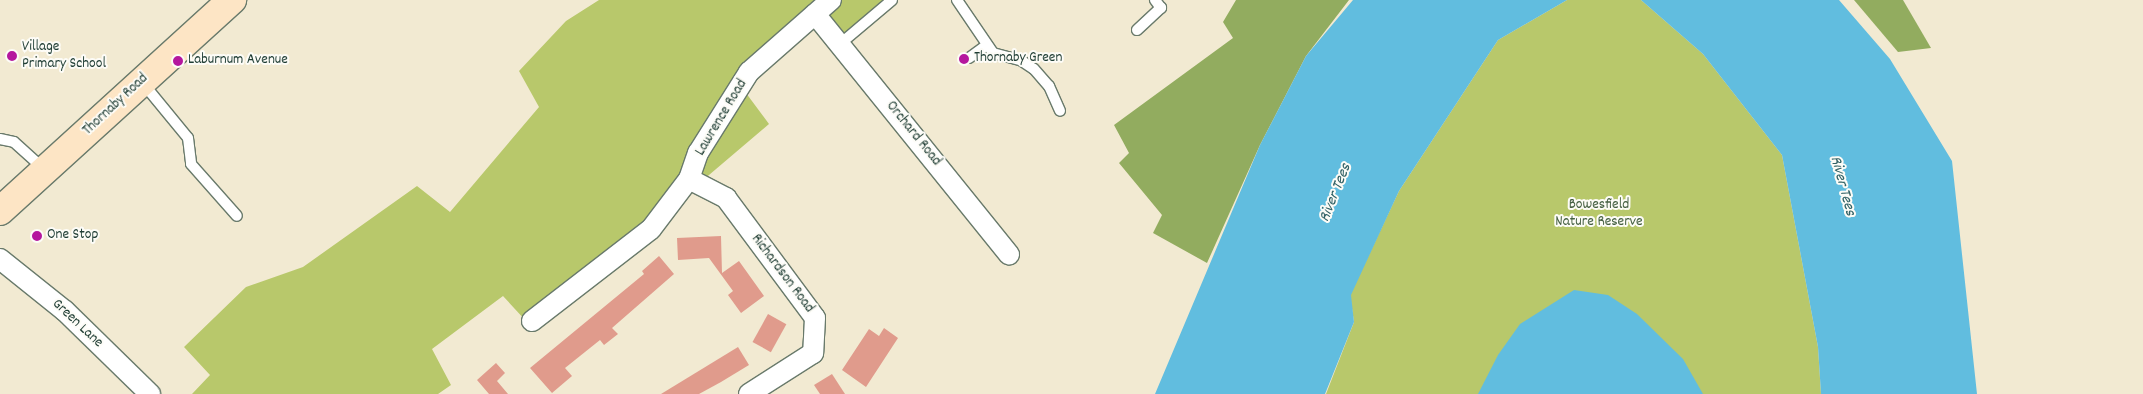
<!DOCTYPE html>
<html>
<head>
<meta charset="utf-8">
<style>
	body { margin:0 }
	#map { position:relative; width:2143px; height:394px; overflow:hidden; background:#f2ead2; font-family:Dekko,sans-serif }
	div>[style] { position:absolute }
	.green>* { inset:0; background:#b8c86b }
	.forest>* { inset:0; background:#92ac5f }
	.water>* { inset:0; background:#61bddf }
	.building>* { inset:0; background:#e09b8c; transform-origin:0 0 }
	.roads { filter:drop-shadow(1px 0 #697a6b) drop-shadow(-1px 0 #697a6b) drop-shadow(0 1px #697a6b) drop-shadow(0 -1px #697a6b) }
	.lane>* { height:10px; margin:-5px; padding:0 5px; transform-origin:5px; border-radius:5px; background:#fff }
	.street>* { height:20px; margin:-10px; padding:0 10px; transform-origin:10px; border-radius:10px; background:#fff }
	.secondary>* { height:28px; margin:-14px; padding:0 14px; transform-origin:14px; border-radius:14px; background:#fde5c5 }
	.dots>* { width:14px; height:14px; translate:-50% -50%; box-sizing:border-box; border:2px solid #fdfcf7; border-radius:50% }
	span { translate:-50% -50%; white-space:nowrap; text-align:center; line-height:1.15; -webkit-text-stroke:4px #fdfcf7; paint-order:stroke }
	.poi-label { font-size:15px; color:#1f3d34 }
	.left { translate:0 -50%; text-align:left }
	.street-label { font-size:15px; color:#1f3d34 }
	.park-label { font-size:15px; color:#456042 }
	.water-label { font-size:16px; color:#336367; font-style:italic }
</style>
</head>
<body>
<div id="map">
	<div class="green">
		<i style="clip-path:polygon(599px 0,897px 0,840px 48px,816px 20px,743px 89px,769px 124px,649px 226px,526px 321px,503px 296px,432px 349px,451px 385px,438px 394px,192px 394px,210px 375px,184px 347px,246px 287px,303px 267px,417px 186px,450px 212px,539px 107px,519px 71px,566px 21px)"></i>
		<i style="clip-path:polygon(1567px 0,1641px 0,1703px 54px,1782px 155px,1818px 347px,1821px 394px,1326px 394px,1354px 322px,1350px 295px,1399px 191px,1498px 40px)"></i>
	</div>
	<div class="forest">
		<i style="clip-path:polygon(1236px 0,1349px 0,1306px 56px,1260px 145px,1207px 263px,1153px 233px,1162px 215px,1119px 163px,1129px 153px,1114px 125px,1233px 38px,1223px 22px)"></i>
		<i style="clip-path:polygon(1854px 0,1903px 0,1931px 48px,1898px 52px)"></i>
	</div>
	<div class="water">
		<i style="clip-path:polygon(1353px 0,1567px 0,1498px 40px,1399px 191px,1351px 295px,1354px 322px,1325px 394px,1155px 394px,1260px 145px,1306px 56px)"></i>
		<i style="clip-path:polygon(1641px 0,1839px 0,1890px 59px,1952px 161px,1977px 394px,1821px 394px,1818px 347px,1782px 155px,1703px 54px)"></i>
		<i style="clip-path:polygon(1574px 290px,1608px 295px,1637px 314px,1683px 359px,1703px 394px,1478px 394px,1498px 355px,1520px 324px)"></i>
	</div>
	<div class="building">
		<i style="clip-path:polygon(721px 236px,722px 273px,739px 261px,764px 296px,741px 313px,728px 295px,733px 291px,709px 258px,678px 260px,677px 238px)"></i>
		<i style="clip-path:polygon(659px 256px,674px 274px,612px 328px,618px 334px,604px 345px,600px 340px,565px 368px,572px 376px,552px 393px,530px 368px,644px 274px,642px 271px)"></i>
		<i style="left:768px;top:314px;width:21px;height:32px;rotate:29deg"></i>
		<i style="clip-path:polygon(884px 328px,898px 338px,866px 387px,842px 370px,869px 329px,879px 336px)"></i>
		<i style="clip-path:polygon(738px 347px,749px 365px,721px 382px,699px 394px,661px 394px)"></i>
		<i style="clip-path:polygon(496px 363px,505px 373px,497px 381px,508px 394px,489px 394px,477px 380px)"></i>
		<i style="clip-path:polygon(832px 374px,845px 394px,820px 394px,814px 385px)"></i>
	</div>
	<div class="roads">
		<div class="lane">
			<i style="left:957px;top:0;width:64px;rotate:55.8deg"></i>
			<i style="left:993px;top:53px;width:30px;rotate:15deg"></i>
			<i style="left:1022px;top:61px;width:14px;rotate:34deg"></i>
			<i style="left:1034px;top:69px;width:23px;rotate:49deg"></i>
			<i style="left:1049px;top:86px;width:27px;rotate:66deg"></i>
			<i style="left:1137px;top:30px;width:33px;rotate:-43deg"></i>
			<i style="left:1161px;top:8px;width:10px;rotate:-127deg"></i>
			<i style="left:840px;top:44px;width:68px;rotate:-40.2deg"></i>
			<i style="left:969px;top:58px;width:22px;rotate:-36deg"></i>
			<i style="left:142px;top:82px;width:72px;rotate:50.6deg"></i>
			<i style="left:188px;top:138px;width:26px;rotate:83deg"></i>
			<i style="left:191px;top:164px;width:69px;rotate:48.5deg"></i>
			<i style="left:0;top:139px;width:14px;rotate:12deg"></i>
			<i style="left:14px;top:142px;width:42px;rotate:42.1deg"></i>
		</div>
		<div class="street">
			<i style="left:815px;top:14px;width:309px;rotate:51.1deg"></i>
			<i style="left:689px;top:179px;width:42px;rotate:27.2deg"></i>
			<i style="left:726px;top:198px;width:149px;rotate:53.4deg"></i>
			<i style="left:815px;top:318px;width:35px;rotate:93deg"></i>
			<i style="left:813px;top:353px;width:76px;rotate:147.4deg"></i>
			<i style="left:0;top:259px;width:83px;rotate:38.7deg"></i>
			<i style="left:65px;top:311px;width:119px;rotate:44.3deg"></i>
			<i style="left:532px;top:321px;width:150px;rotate:-37.7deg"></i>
			<i style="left:651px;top:229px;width:63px;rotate:-52.8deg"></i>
			<i style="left:689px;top:179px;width:28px;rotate:-71deg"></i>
			<i style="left:698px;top:153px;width:96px;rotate:-57.8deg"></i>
			<i style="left:749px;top:72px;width:109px;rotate:-41.3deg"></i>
		</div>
		<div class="secondary">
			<i style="left:0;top:211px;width:314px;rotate:-42.3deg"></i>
		</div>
	</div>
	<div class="dots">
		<i style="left:12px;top:56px;background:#b5179e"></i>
		<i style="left:964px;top:59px;background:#b5179e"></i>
		<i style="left:178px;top:61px;background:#b5179e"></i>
		<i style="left:37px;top:236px;background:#b5179e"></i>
	</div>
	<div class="poi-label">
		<span class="left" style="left:22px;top:56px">Village<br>Primary School</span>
		<span class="left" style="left:974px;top:59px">Thornaby Green</span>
		<span class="left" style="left:188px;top:61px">Laburnum Avenue</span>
		<span class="left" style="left:47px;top:236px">One Stop</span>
	</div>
	<div class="street-label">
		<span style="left:116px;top:105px;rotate:-43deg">Thornaby Road</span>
		<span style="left:722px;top:118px;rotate:-59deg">Lawrence Road</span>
		<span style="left:913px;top:134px;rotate:51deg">Orchard Road</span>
		<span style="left:782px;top:274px;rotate:53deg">Richardson Road</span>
		<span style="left:77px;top:324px;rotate:43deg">Green Lane</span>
	</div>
	<div class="park-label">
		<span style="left:1599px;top:214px">Bowesfield<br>Nature Reserve</span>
	</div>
	<div class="water-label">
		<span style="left:1842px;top:186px;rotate:75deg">River Tees</span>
		<span style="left:1336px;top:193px;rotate:-68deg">River Tees</span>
	</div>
</div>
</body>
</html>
